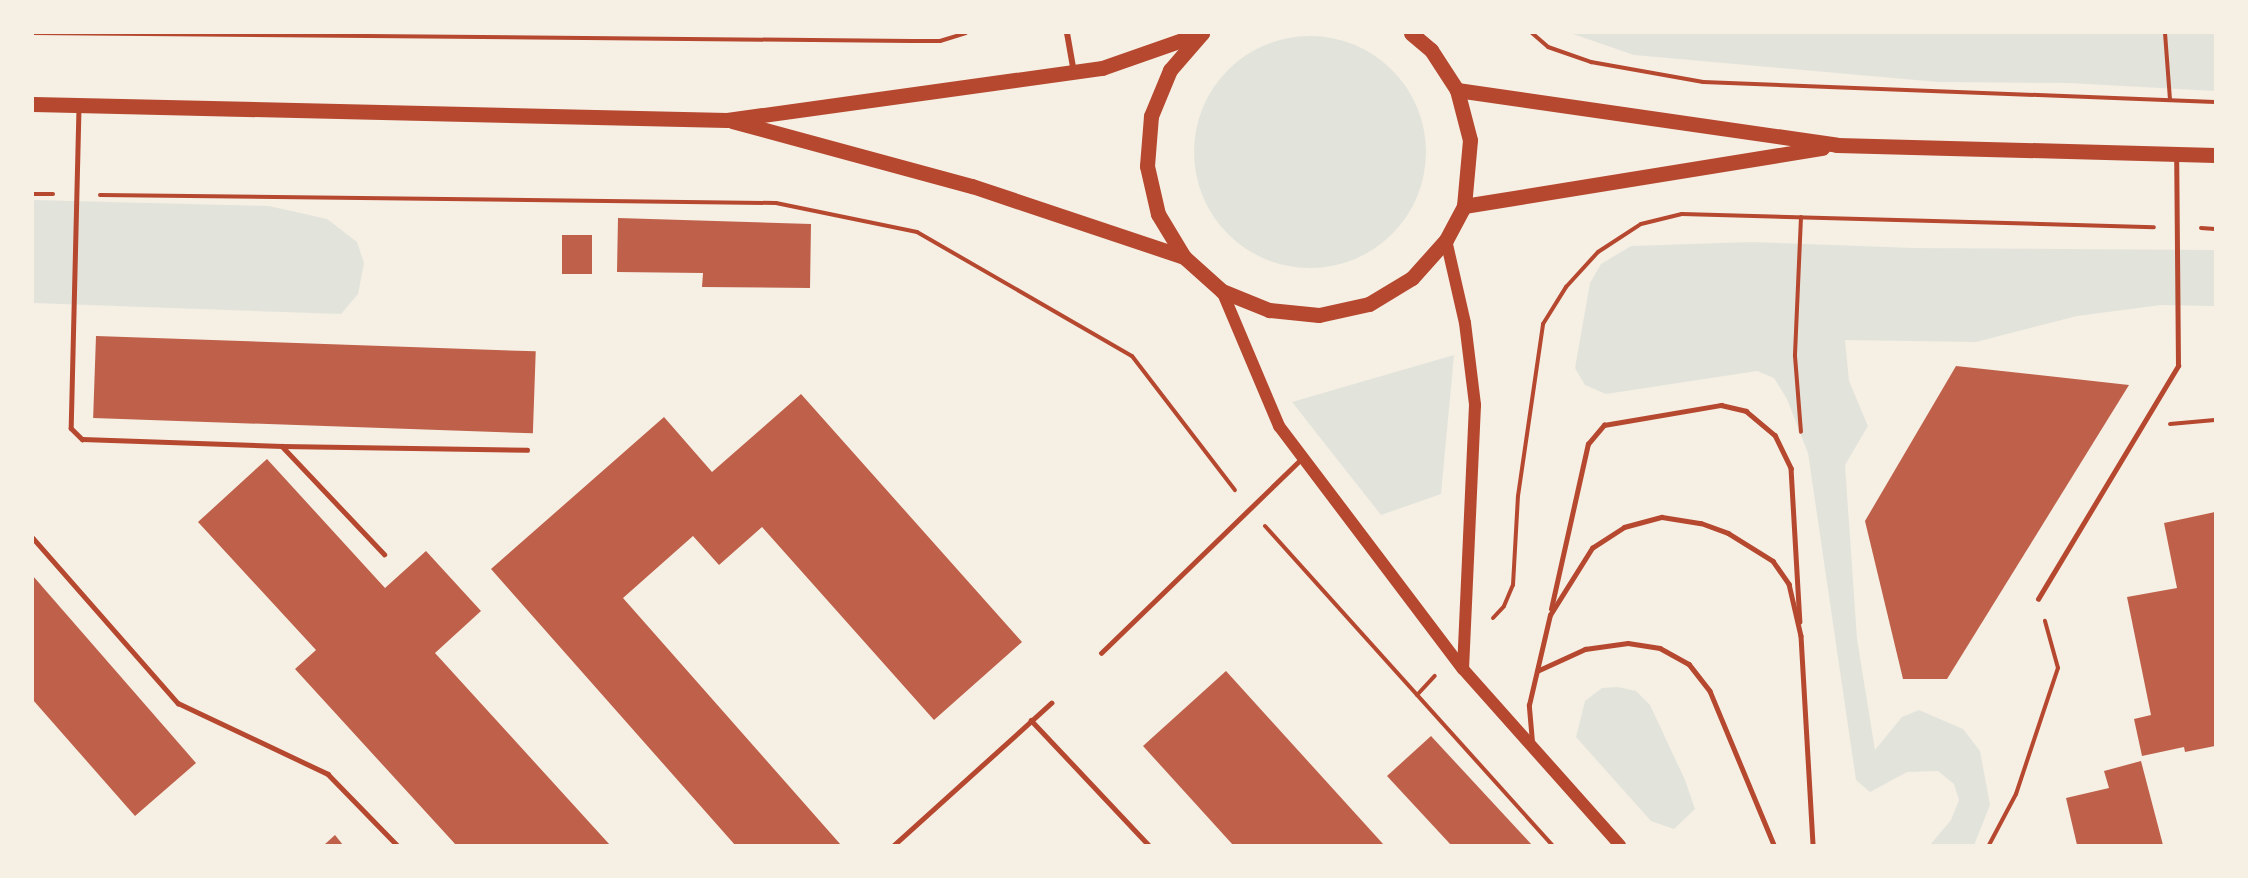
<!DOCTYPE html>
<html>
<head>
<meta charset="utf-8">
<style>
	body { margin:0 }
	#map { position:relative; width:2248px; height:878px; overflow:hidden; background:#f6efe4; font-family:"IBM Plex Sans",sans-serif }
	div>[style] { position:absolute }
	.green>* { inset:0; background:#e2e4dc }
	.round { border-radius:50% }
	.building>* { inset:0; background:#bf614a; transform-origin:0 0 }
	.path>* { height:4px; margin:-2px; padding:0 2px; transform-origin:2px; border-radius:2px; background:#b5482f }
	.service>* { height:4.5px; margin:-2.25px; padding:0 2.25px; transform-origin:2.25px; border-radius:2.25px; background:#b5482f }
	.minor>* { height:6px; margin:-3px; padding:0 3px; transform-origin:3px; border-radius:3px; background:#b5482f }
	.secondary>* { height:12px; margin:-6px; padding:0 6px; transform-origin:6px; border-radius:6px; background:#b5482f }
	.primary>* { height:15px; margin:-7.5px; padding:0 7.5px; transform-origin:7.5px; border-radius:7.5px; background:#b5482f }
	span { translate:-50% -50%; white-space:nowrap; text-align:center; line-height:1.15; -webkit-text-stroke:4.5px #f6efe4; paint-order:stroke }
	.frame { position:absolute; inset:0; border:34px solid #f6efe4; pointer-events:none }
</style>
</head>
<body>
<div id="map">
	<div class="green">
		<i style="clip-path:polygon(1570px 33px,2215px 33px,2215px 91px,2068px 83px,1938px 82px,1634px 55px)"></i>
		<i class="round" style="left:1194px;top:36px;width:232px;height:232px"></i>
		<i style="clip-path:polygon(33px 200px,269px 206px,327px 219px,357px 242px,364px 263px,358px 294px,341px 314px,33px 303px)"></i>
		<i style="clip-path:polygon(1752px 242px,1914px 248px,2215px 250px,2215px 306px,2161px 305px,2077px 316px,1976px 342px,1845px 340px,1849px 381px,1868px 426px,1845px 465px,1857px 639px,1875px 750px,1902px 717px,1919px 710px,1963px 729px,1980px 751px,1990px 805px,1974px 845px,1930px 845px,1951px 820px,1959px 800px,1954px 784px,1938px 771px,1907px 772px,1870px 792px,1856px 780px,1808px 453px,1787px 399px,1774px 378px,1757px 371px,1606px 394px,1585px 385px,1575px 368px,1590px 283px,1601px 264px,1631px 246px)"></i>
		<i style="clip-path:polygon(1454px 355px,1441px 494px,1381px 515px,1292px 402px)"></i>
		<i style="clip-path:polygon(1618px 687px,1636px 691px,1650px 705px,1685px 780px,1695px 809px,1674px 829px,1651px 821px,1576px 737px,1585px 701px,1602px 688px)"></i>
	</div>
	<div class="building">
		<i style="clip-path:polygon(618px 218px,811px 224px,810px 288px,702px 287px,703px 273px,617px 272px)"></i>
		<i style="left:562px;top:235px;width:30px;height:39px"></i>
		<i style="left:96px;top:336px;width:440px;height:82px;rotate:2deg"></i>
		<i style="clip-path:polygon(1956px 366px,2129px 385px,1947px 679px,1903px 679px,1865px 521px)"></i>
		<i style="clip-path:polygon(801px 394px,1022px 642px,934px 720px,762px 527px,719px 565px,693px 536px,623px 598px,841px 845px,735px 845px,491px 569px,664px 417px,712px 472px)"></i>
		<i style="clip-path:polygon(267px 459px,385px 588px,426px 551px,481px 611px,435px 653px,610px 845px,456px 845px,295px 669px,316px 650px,198px 522px)"></i>
		<i style="clip-path:polygon(2215px 512px,2215px 746px,2185px 752px,2184px 747px,2142px 756px,2134px 719px,2151px 715px,2127px 597px,2177px 588px,2164px 523px)"></i>
		<i style="clip-path:polygon(33px 576px,196px 763px,135px 816px,33px 700px)"></i>
		<i style="clip-path:polygon(1226px 671px,1384px 845px,1233px 845px,1143px 746px)"></i>
		<i style="clip-path:polygon(1431px 736px,1532px 845px,1451px 845px,1387px 776px)"></i>
		<i style="clip-path:polygon(2141px 761px,2163px 845px,2077px 845px,2066px 798px,2109px 788px,2104px 771px)"></i>
		<i style="clip-path:polygon(335px 835px,343px 845px,324px 845px)"></i>
	</div>
	<div class="path">
		<i style="left:33px;top:33px;width:879px;rotate:0.52deg"></i>
		<i style="left:912px;top:41px;width:28px"></i>
		<i style="left:940px;top:41px;width:27px;rotate:-17deg"></i>
		<i style="left:1532px;top:33px;width:21px;rotate:41deg"></i>
		<i style="left:1548px;top:47px;width:46px;rotate:19.2deg"></i>
		<i style="left:1591px;top:62px;width:114px;rotate:10.1deg"></i>
		<i style="left:1703px;top:82px;width:512px;rotate:2.24deg"></i>
		<i style="left:2165px;top:33px;width:67px;rotate:85.7deg"></i>
		<i style="left:33px;top:194px;width:20px"></i>
		<i style="left:100px;top:195px;width:676px;rotate:0.68deg"></i>
		<i style="left:776px;top:203px;width:144px;rotate:11.6deg"></i>
		<i style="left:917px;top:232px;width:248px;rotate:30deg"></i>
		<i style="left:1132px;top:356px;width:169px;rotate:52.5deg"></i>
		<i style="left:1801px;top:217px;width:139px;rotate:92.5deg"></i>
		<i style="left:1795px;top:356px;width:76px;rotate:85.5deg"></i>
		<i style="left:2201px;top:228px;width:14px;rotate:4deg"></i>
		<i style="left:2170px;top:424px;width:45px;rotate:-5.1deg"></i>
		<i style="left:1265px;top:526px;width:429px;rotate:48deg"></i>
		<i style="left:1493px;top:618px;width:16px;rotate:-47deg"></i>
		<i style="left:1504px;top:606px;width:23px;rotate:-67deg"></i>
		<i style="left:1513px;top:585px;width:89px;rotate:-86.8deg"></i>
		<i style="left:1518px;top:496px;width:174px;rotate:-81.7deg"></i>
		<i style="left:1543px;top:324px;width:44px;rotate:-58.1deg"></i>
		<i style="left:1566px;top:287px;width:47px;rotate:-47.6deg"></i>
		<i style="left:1598px;top:252px;width:51px;rotate:-33.1deg"></i>
		<i style="left:1641px;top:224px;width:42px;rotate:-13.7deg"></i>
		<i style="left:1682px;top:214px;width:472px;rotate:1.6deg"></i>
		<i style="left:1417px;top:695px;width:26px;rotate:-47deg"></i>
		<i style="left:1989px;top:845px;width:58px;rotate:-62.1deg"></i>
		<i style="left:2016px;top:794px;width:133px;rotate:-71.6deg"></i>
		<i style="left:2058px;top:668px;width:49px;rotate:-105.5deg"></i>
	</div>
	<div class="service">
		<i style="left:79px;top:108px;width:320px;rotate:91.4deg"></i>
		<i style="left:71px;top:428px;width:16px;rotate:45deg"></i>
		<i style="left:82px;top:439px;width:200px;rotate:2deg"></i>
		<i style="left:282px;top:446px;width:149px;rotate:46.6deg"></i>
		<i style="left:282px;top:446px;width:245px;rotate:0.9deg"></i>
		<i style="left:33px;top:538px;width:220px;rotate:48.7deg"></i>
		<i style="left:178px;top:703px;width:166px;rotate:25.3deg"></i>
		<i style="left:328px;top:774px;width:99px;rotate:45.8deg"></i>
		<i style="left:2038px;top:599px;width:272px;rotate:-59deg"></i>
		<i style="left:2178px;top:366px;width:209px;rotate:-90.5deg"></i>
		<i style="left:1551px;top:609px;width:169px;rotate:-77.4deg"></i>
		<i style="left:1588px;top:444px;width:25px;rotate:-50deg"></i>
		<i style="left:1604px;top:425px;width:119px;rotate:-9.7deg"></i>
		<i style="left:1721px;top:405px;width:26px;rotate:13deg"></i>
		<i style="left:1746px;top:411px;width:38px;rotate:40deg"></i>
		<i style="left:1775px;top:435px;width:37px;rotate:64deg"></i>
		<i style="left:1791px;top:468px;width:154px;rotate:86.7deg"></i>
		<i style="left:1101px;top:653px;width:280px;rotate:-44.1deg"></i>
		<i style="left:1537px;top:671px;width:53px;rotate:-24.6deg"></i>
		<i style="left:1585px;top:649px;width:43px;rotate:-7.9deg"></i>
		<i style="left:1628px;top:643px;width:32px;rotate:9deg"></i>
		<i style="left:1660px;top:648px;width:33px;rotate:29deg"></i>
		<i style="left:1689px;top:664px;width:34px;rotate:52deg"></i>
		<i style="left:1710px;top:691px;width:167px;rotate:67.4deg"></i>
		<i style="left:1031px;top:720px;width:172px;rotate:46.7deg"></i>
		<i style="left:1532px;top:742px;width:37px;rotate:-95deg"></i>
		<i style="left:1529px;top:705px;width:92px;rotate:-76.9deg"></i>
		<i style="left:1550px;top:615px;width:79px;rotate:-57.9deg"></i>
		<i style="left:1592px;top:548px;width:38px;rotate:-33deg"></i>
		<i style="left:1624px;top:527px;width:39px;rotate:-15deg"></i>
		<i style="left:1662px;top:517px;width:39px;rotate:9deg"></i>
		<i style="left:1701px;top:523px;width:29px;rotate:20deg"></i>
		<i style="left:1728px;top:533px;width:53px;rotate:31.9deg"></i>
		<i style="left:1773px;top:561px;width:28px;rotate:55deg"></i>
		<i style="left:1789px;top:584px;width:53px;rotate:77deg"></i>
		<i style="left:1801px;top:636px;width:209px;rotate:86.7deg"></i>
		<i style="left:894px;top:845px;width:212px;rotate:-42.1deg"></i>
	</div>
	<div class="minor">
		<i style="left:1067px;top:33px;width:40px;rotate:80deg"></i>
	</div>
	<div class="secondary">
		<i style="left:1446px;top:240px;width:85px;rotate:77.1deg"></i>
		<i style="left:1465px;top:323px;width:83px;rotate:83deg"></i>
		<i style="left:1475px;top:405px;width:264px;rotate:92.6deg"></i>
		<i style="left:1222px;top:291px;width:147px;rotate:67.1deg"></i>
		<i style="left:1279px;top:426px;width:305px;rotate:52.9deg"></i>
		<i style="left:1463px;top:669px;width:236px;rotate:48.3deg"></i>
	</div>
	<div class="primary">
		<i style="left:1202px;top:33px;width:49px;rotate:130.9deg"></i>
		<i style="left:1170px;top:70px;width:50px;rotate:112.4deg"></i>
		<i style="left:1151px;top:116px;width:50px;rotate:94.6deg"></i>
		<i style="left:1147px;top:166px;width:49px;rotate:77.1deg"></i>
		<i style="left:1158px;top:214px;width:50px;rotate:58.8deg"></i>
		<i style="left:1184px;top:257px;width:51px;rotate:41.8deg"></i>
		<i style="left:1222px;top:291px;width:51px;rotate:22deg"></i>
		<i style="left:1269px;top:310px;width:50px;rotate:5.7deg"></i>
		<i style="left:1319px;top:315px;width:51px;rotate:-12.4deg"></i>
		<i style="left:1369px;top:304px;width:50px;rotate:-31.2deg"></i>
		<i style="left:1412px;top:278px;width:51px;rotate:-48.2deg"></i>
		<i style="left:1446px;top:240px;width:38px;rotate:-62deg"></i>
		<i style="left:1464px;top:206px;width:66px;rotate:-84.8deg"></i>
		<i style="left:1470px;top:140px;width:52px;rotate:-104.6deg"></i>
		<i style="left:1457px;top:90px;width:48px;rotate:-123deg"></i>
		<i style="left:1431px;top:50px;width:26px;rotate:-140deg"></i>
		<i style="left:1457px;top:90px;width:384px;rotate:8.2deg"></i>
		<i style="left:1837px;top:145px;width:378px;rotate:1.5deg"></i>
		<i style="left:33px;top:104px;width:694px;rotate:1.32deg"></i>
		<i style="left:727px;top:120px;width:379px;rotate:-7.9deg"></i>
		<i style="left:1102px;top:68px;width:106px;rotate:-19.3deg"></i>
		<i style="left:732px;top:121px;width:249px;rotate:15.2deg"></i>
		<i style="left:972px;top:186px;width:224px;rotate:18.5deg"></i>
		<i style="left:1464px;top:206px;width:363px;rotate:-9.2deg"></i>
	</div>
	<div class="frame"></div>
</div>
</body>
</html>
